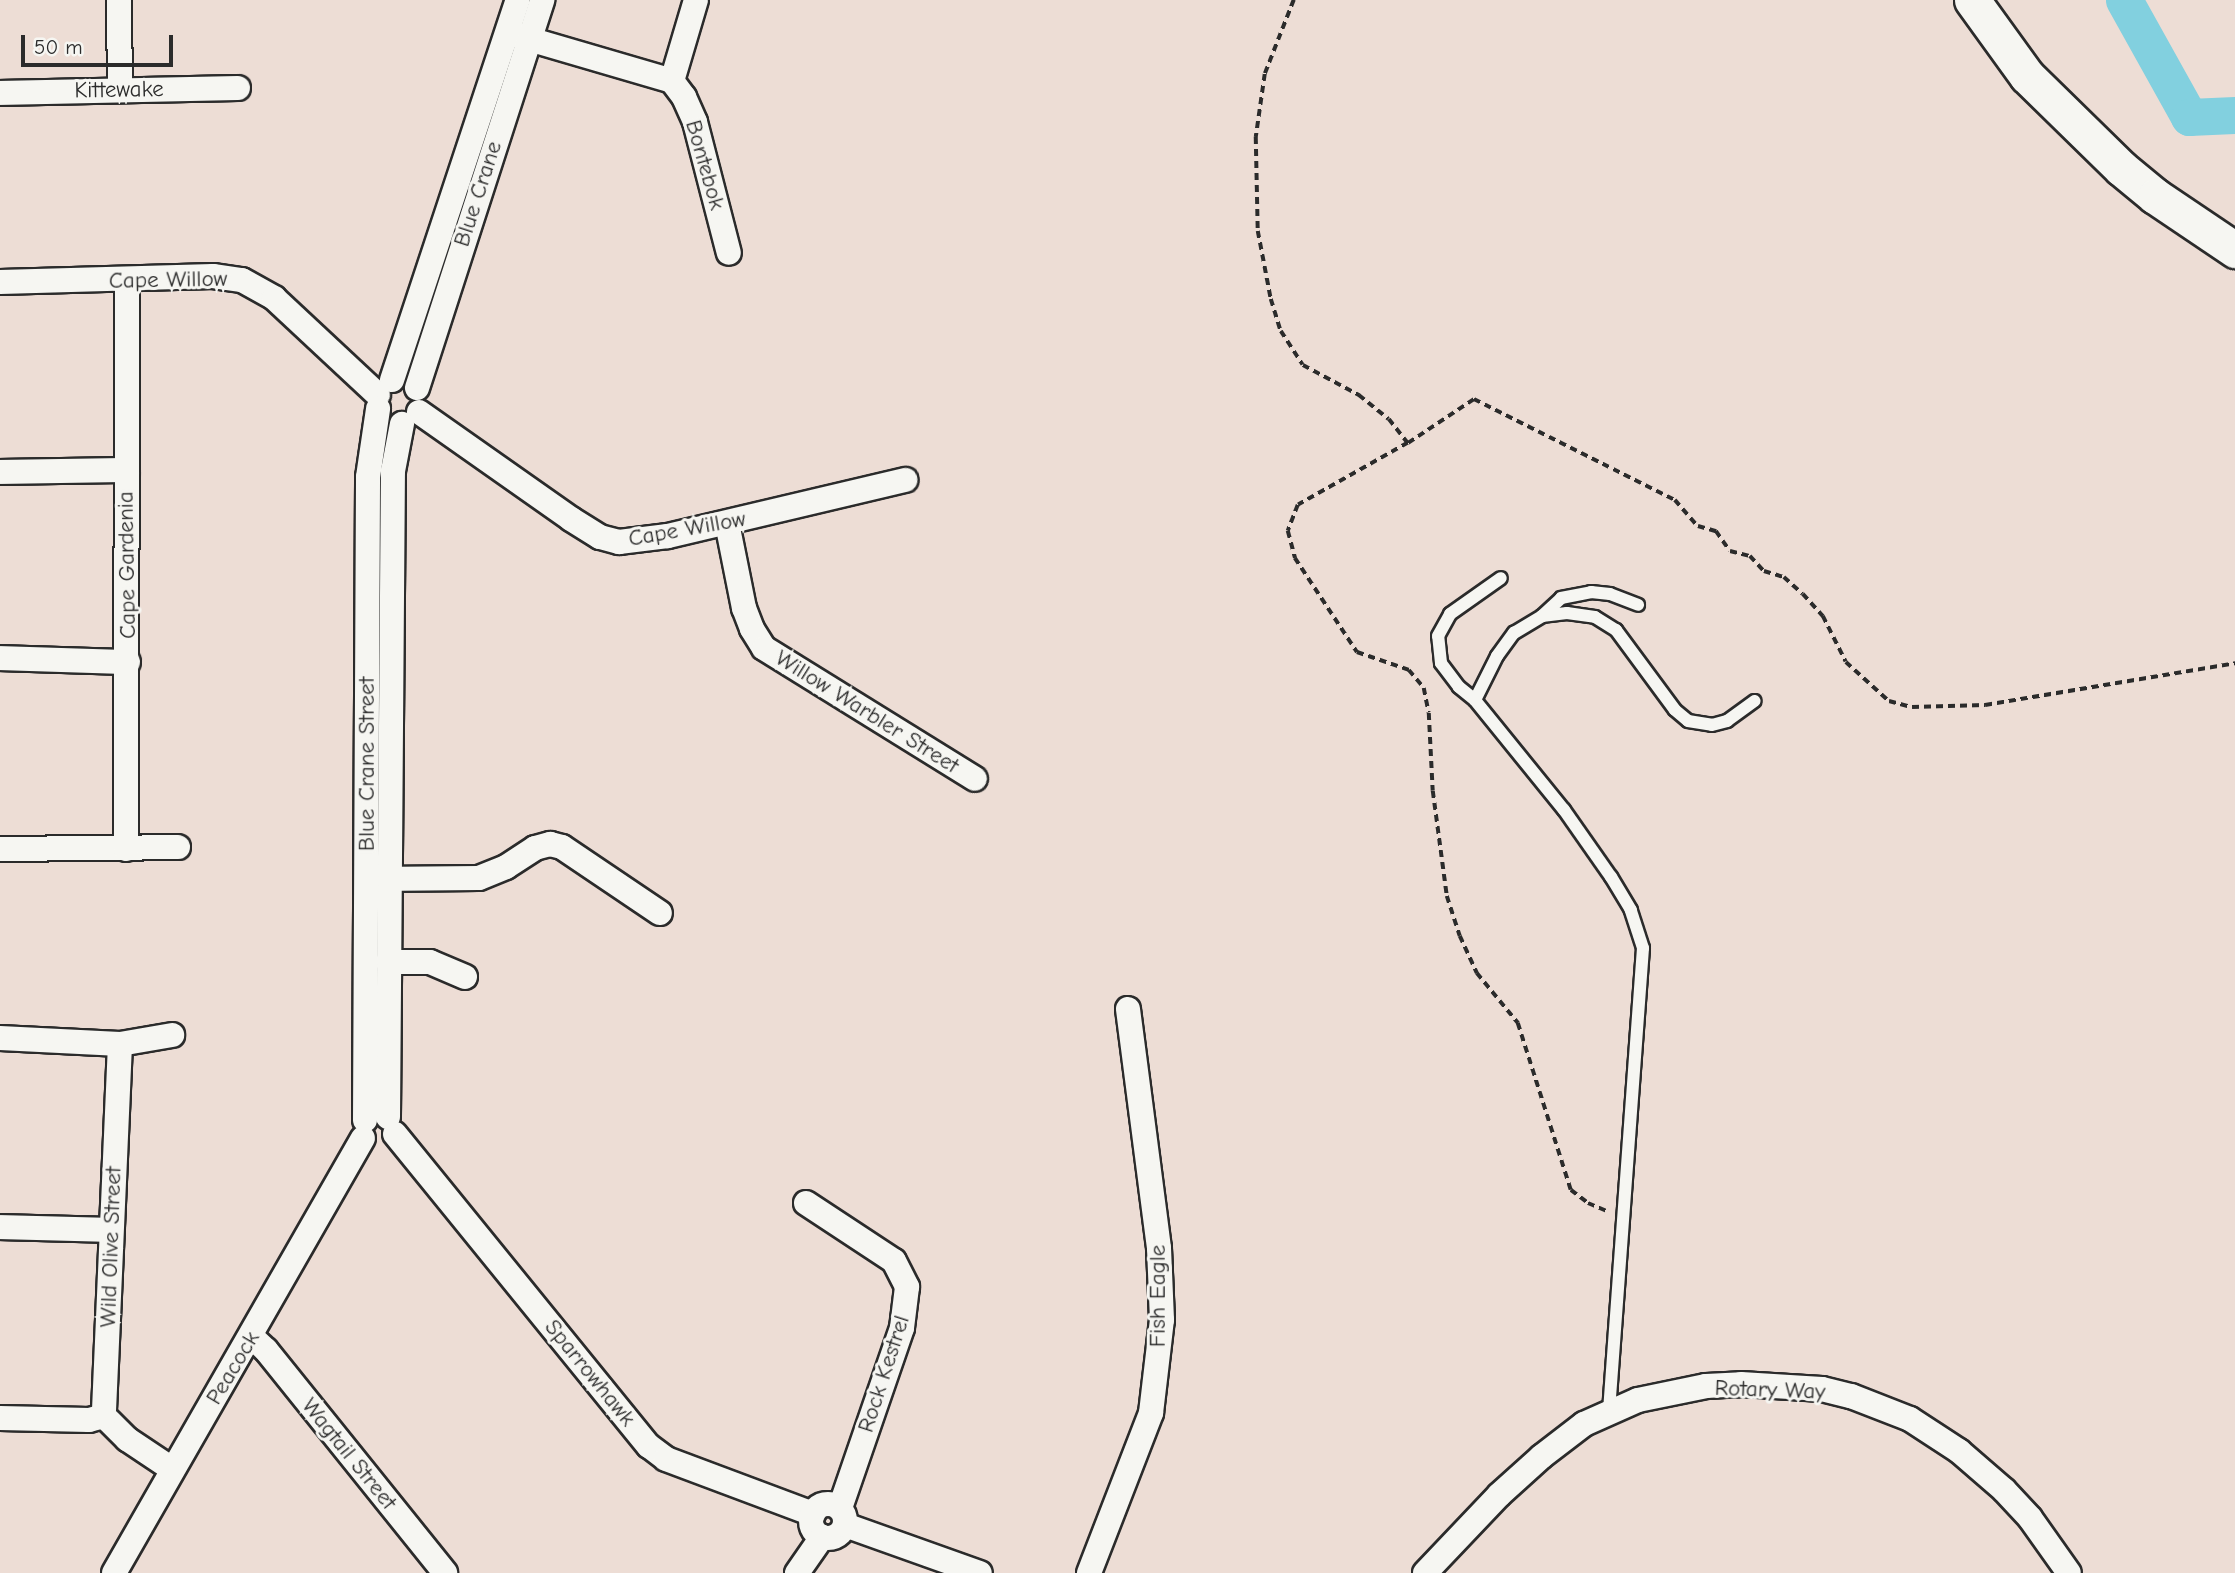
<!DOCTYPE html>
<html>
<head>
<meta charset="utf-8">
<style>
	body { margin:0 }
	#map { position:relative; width:2235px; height:1573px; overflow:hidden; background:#edddd5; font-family:"Comic Neue",sans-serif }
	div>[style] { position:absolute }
	.river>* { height:37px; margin:-18.5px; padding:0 18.5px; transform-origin:18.5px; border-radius:18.5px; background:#82d0df }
	.path>* { height:3.5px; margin-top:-1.75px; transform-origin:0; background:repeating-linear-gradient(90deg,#2b2b2b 0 7px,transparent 0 12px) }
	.roads { filter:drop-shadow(2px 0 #2b2b2b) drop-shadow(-2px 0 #2b2b2b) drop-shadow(0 2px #2b2b2b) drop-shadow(0 -2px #2b2b2b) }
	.lane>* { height:12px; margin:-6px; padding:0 6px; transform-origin:6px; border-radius:6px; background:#f6f6f2 }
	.street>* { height:24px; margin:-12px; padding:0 12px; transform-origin:12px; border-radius:12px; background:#f6f6f2 }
	.street>.ring { margin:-12px; padding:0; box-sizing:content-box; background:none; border:24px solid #f6f6f2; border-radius:50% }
	.secondary>* { height:35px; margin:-17.5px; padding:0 17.5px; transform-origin:17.5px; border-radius:17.5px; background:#f6f6f2 }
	span { translate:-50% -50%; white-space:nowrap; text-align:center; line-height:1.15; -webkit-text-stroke:6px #f6f6f2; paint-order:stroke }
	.street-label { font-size:23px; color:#2b2b2b }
	.scale { position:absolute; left:21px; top:35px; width:152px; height:32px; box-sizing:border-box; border:4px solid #2b2b2b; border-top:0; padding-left:9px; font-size:21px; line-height:24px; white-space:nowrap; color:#2b2b2b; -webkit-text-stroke:5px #f6f6f2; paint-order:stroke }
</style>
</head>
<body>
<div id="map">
	<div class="river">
		<i style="left:2124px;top:0;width:134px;rotate:60.9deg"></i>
		<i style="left:2189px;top:117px;width:46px;rotate:-2.5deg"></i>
	</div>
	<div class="path">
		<i style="left:1294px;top:0;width:79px;rotate:111.4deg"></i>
		<i style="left:1265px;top:74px;width:64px;rotate:98.1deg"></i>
		<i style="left:1256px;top:137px;width:94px;rotate:88.8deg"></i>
		<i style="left:1258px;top:231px;width:69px;rotate:79.2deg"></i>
		<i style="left:1271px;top:299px;width:34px;rotate:73deg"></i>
		<i style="left:1281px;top:331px;width:40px;rotate:57.1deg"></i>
		<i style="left:1303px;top:365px;width:64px;rotate:28.2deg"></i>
		<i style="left:1359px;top:395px;width:38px;rotate:39deg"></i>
		<i style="left:1389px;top:419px;width:31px;rotate:52deg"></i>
		<i style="left:1408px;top:443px;width:126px;rotate:150.6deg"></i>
		<i style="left:1298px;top:505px;width:28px;rotate:111deg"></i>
		<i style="left:1288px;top:531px;width:28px;rotate:75deg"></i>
		<i style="left:1295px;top:558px;width:113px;rotate:56.6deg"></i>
		<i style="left:1357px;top:652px;width:55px;rotate:19.1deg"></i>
		<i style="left:1409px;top:670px;width:23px;rotate:50deg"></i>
		<i style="left:1424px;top:688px;width:25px;rotate:79deg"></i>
		<i style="left:1429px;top:713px;width:78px;rotate:87.1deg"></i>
		<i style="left:1433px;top:791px;width:106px;rotate:82.4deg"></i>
		<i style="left:1447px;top:896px;width:42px;rotate:72deg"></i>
		<i style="left:1460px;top:936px;width:41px;rotate:65.3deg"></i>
		<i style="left:1477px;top:973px;width:65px;rotate:50.6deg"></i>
		<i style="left:1518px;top:1023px;width:175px;rotate:72.4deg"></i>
		<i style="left:1571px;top:1190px;width:21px;rotate:37deg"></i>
		<i style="left:1588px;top:1203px;width:23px;rotate:23deg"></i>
		<i style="left:1408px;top:443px;width:79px;rotate:-33.7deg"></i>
		<i style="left:1474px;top:399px;width:225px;rotate:26.7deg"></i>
		<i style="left:1675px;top:500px;width:35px;rotate:49deg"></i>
		<i style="left:1698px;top:526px;width:19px;rotate:16deg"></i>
		<i style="left:1716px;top:531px;width:24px;rotate:55deg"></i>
		<i style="left:1730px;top:551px;width:21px;rotate:14deg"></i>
		<i style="left:1750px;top:556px;width:21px;rotate:47deg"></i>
		<i style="left:1764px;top:571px;width:21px;rotate:17deg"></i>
		<i style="left:1784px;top:577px;width:25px;rotate:42deg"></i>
		<i style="left:1803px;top:594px;width:30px;rotate:48deg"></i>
		<i style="left:1823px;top:616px;width:51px;rotate:63.4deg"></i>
		<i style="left:1846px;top:662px;width:58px;rotate:42.2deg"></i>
		<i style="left:1889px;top:701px;width:24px;rotate:15deg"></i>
		<i style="left:1912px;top:707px;width:73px;rotate:-1.6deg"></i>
		<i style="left:1985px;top:705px;width:254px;rotate:-9.5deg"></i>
	</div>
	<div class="roads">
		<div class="lane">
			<i style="left:1542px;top:616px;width:26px;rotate:-43deg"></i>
			<i style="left:1561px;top:598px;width:31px;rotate:-11deg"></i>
			<i style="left:1591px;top:592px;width:19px;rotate:6deg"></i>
			<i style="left:1610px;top:594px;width:30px;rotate:21deg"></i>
			<i style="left:1475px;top:700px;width:21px;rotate:-141deg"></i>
			<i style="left:1459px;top:687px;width:30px;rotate:-127deg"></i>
			<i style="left:1441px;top:663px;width:27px;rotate:-96deg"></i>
			<i style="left:1438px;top:636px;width:25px;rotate:-61deg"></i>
			<i style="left:1450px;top:614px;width:62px;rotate:-35.2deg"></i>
			<i style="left:1609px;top:1411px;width:464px;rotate:-85.8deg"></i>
			<i style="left:1643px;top:948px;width:40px;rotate:-108deg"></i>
			<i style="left:1631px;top:910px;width:39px;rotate:-121deg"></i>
			<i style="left:1611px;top:877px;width:82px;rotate:-125deg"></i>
			<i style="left:1564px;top:810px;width:141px;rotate:-129deg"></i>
			<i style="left:1475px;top:700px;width:49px;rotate:-63.4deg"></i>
			<i style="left:1497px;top:656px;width:29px;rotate:-54deg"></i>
			<i style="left:1514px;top:633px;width:33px;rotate:-31deg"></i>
			<i style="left:1542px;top:616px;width:25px;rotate:-7deg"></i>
			<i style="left:1567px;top:613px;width:28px;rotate:8deg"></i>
			<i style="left:1595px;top:617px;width:25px;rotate:32deg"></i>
			<i style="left:1616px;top:630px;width:99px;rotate:53.6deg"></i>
			<i style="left:1675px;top:710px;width:17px;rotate:40deg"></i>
			<i style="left:1688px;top:721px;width:24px;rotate:9deg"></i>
			<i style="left:1712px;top:725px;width:16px;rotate:-15deg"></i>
			<i style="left:1727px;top:721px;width:34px;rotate:-36deg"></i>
		</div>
		<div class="street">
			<i style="left:119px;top:0;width:89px;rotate:89.4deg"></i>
			<i style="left:515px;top:35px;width:164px;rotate:16.3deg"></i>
			<i style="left:672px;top:81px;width:20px;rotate:53deg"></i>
			<i style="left:684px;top:97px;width:27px;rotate:66deg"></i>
			<i style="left:695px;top:122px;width:135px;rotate:75.5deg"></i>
			<i style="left:672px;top:81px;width:84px;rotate:-73.5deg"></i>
			<i style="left:0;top:93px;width:238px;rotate:-1.2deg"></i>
			<i style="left:0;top:282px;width:213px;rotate:-1.6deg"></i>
			<i style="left:213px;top:276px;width:29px;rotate:8deg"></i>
			<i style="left:242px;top:280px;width:37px;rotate:29deg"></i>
			<i style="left:274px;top:298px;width:142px;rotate:43deg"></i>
			<i style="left:392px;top:380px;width:400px;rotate:-71.7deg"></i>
			<i style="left:417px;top:388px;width:408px;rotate:-72.1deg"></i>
			<i style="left:419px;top:412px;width:186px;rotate:35.1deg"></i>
			<i style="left:571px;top:519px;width:34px;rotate:32deg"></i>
			<i style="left:600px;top:537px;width:20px;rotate:15deg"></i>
			<i style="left:619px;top:542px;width:49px;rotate:-7deg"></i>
			<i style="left:668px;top:536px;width:244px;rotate:-13.3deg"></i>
			<i style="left:0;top:472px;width:127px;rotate:-0.9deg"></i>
			<i style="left:727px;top:523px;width:87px;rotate:78.7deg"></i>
			<i style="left:744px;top:608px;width:22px;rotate:69deg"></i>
			<i style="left:752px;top:629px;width:22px;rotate:58deg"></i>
			<i style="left:764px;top:648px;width:248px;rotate:31.8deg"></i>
			<i style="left:0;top:658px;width:128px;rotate:1.8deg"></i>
			<i style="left:0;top:849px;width:178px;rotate:-0.6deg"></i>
			<i style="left:126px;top:849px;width:568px;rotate:-89.9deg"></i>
			<i style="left:375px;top:879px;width:104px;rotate:-0.6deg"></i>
			<i style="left:479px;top:878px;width:29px;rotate:-22deg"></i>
			<i style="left:506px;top:867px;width:35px;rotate:-33deg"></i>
			<i style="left:535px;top:848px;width:16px;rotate:-15deg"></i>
			<i style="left:550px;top:844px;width:12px;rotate:14deg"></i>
			<i style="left:562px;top:847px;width:118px;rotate:34deg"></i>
			<i style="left:388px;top:962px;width:42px"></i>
			<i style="left:430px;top:962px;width:38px;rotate:23deg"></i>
			<i style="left:0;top:1038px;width:120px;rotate:2.9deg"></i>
			<i style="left:120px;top:1044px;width:53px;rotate:-9.8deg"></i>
			<i style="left:120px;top:1044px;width:372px;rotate:92.5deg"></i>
			<i style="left:104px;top:1416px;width:33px;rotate:45deg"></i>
			<i style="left:127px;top:1439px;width:54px;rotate:33.7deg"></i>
			<i style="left:388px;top:1117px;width:646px;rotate:-89.56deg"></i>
			<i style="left:393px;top:471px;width:48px;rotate:-79.2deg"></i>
			<i style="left:365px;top:1120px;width:643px;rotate:-89.73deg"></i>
			<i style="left:368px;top:477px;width:69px;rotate:-81.6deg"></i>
			<i style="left:395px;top:1134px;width:402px;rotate:50.9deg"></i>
			<i style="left:649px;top:1446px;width:21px;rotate:37deg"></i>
			<i style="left:666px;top:1459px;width:157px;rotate:20.5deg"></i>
			<i style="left:806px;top:1203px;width:105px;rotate:33.4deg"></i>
			<i style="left:894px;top:1261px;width:29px;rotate:63deg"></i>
			<i style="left:907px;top:1287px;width:41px;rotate:97deg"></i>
			<i style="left:902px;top:1328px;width:190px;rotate:109deg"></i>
			<i style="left:0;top:1227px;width:111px;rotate:1.5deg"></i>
			<i style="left:252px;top:1337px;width:19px;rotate:43deg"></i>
			<i style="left:266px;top:1350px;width:286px;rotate:51.2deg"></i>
			<i style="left:0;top:1418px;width:89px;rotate:1.3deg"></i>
			<i style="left:89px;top:1420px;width:16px;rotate:-15deg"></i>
			<i class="ring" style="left:811px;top:1504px;width:10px;height:10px"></i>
			<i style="left:845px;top:1525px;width:143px;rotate:19.6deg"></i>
			<i style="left:114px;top:1573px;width:501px;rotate:-60.21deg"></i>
			<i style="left:797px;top:1573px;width:44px;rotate:-55.2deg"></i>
			<i style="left:1089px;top:1573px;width:172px;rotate:-68.8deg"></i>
			<i style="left:1151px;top:1413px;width:94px;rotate:-83.3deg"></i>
			<i style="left:1162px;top:1320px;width:72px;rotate:-92.4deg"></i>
			<i style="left:1159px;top:1248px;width:241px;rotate:-97.4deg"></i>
			<i style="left:1425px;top:1573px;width:108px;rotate:-46.5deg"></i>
			<i style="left:1499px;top:1495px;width:57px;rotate:-42.1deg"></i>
			<i style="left:1541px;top:1457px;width:54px;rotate:-37.5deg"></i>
			<i style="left:1584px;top:1424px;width:59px;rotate:-24deg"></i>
			<i style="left:1638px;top:1400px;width:69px;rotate:-11.6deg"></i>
			<i style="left:1706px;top:1386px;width:35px;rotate:-3deg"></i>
			<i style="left:1741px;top:1384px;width:81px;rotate:3.5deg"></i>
			<i style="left:1822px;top:1389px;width:30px;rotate:14deg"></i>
			<i style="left:1851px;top:1396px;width:63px;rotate:21.3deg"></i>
			<i style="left:1910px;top:1419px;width:59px;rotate:33.1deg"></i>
			<i style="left:1959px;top:1451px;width:60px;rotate:40.9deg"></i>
			<i style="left:2004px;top:1490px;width:38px;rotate:47deg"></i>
			<i style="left:2030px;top:1518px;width:67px;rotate:54.7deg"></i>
		</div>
		<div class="secondary">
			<i style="left:1972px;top:0;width:94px;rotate:54.1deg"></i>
			<i style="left:2027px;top:76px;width:132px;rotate:44.4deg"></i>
			<i style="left:2121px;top:168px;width:44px;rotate:39.5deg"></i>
			<i style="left:2155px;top:196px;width:97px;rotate:34deg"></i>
		</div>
	</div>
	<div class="street-label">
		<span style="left:119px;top:90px;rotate:-1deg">Kittewake</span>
		<span style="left:705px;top:165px;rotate:74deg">Bontebok</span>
		<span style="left:478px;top:194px;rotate:-72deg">Blue Crane</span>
		<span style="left:168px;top:280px;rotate:-1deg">Cape Willow</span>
		<span style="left:687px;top:529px;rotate:-10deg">Cape Willow</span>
		<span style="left:127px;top:565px;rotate:-91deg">Cape Gardenia</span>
		<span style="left:867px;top:712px;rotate:32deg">Willow Warbler Street</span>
		<span style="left:367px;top:764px;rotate:-90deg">Blue Crane Street</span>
		<span style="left:111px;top:1247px;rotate:-88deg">Wild Olive Street</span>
		<span style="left:1158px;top:1296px;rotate:-90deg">Fish Eagle</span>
		<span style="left:233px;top:1368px;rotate:-59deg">Peacock</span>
		<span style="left:590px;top:1373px;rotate:51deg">Sparrowhawk</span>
		<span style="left:884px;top:1374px;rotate:-72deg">Rock Kestrel</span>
		<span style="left:1770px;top:1390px;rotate:2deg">Rotary Way</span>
		<span style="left:349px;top:1454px;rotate:51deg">Wagtail Street</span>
	</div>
	<div class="scale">50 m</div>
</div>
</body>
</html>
